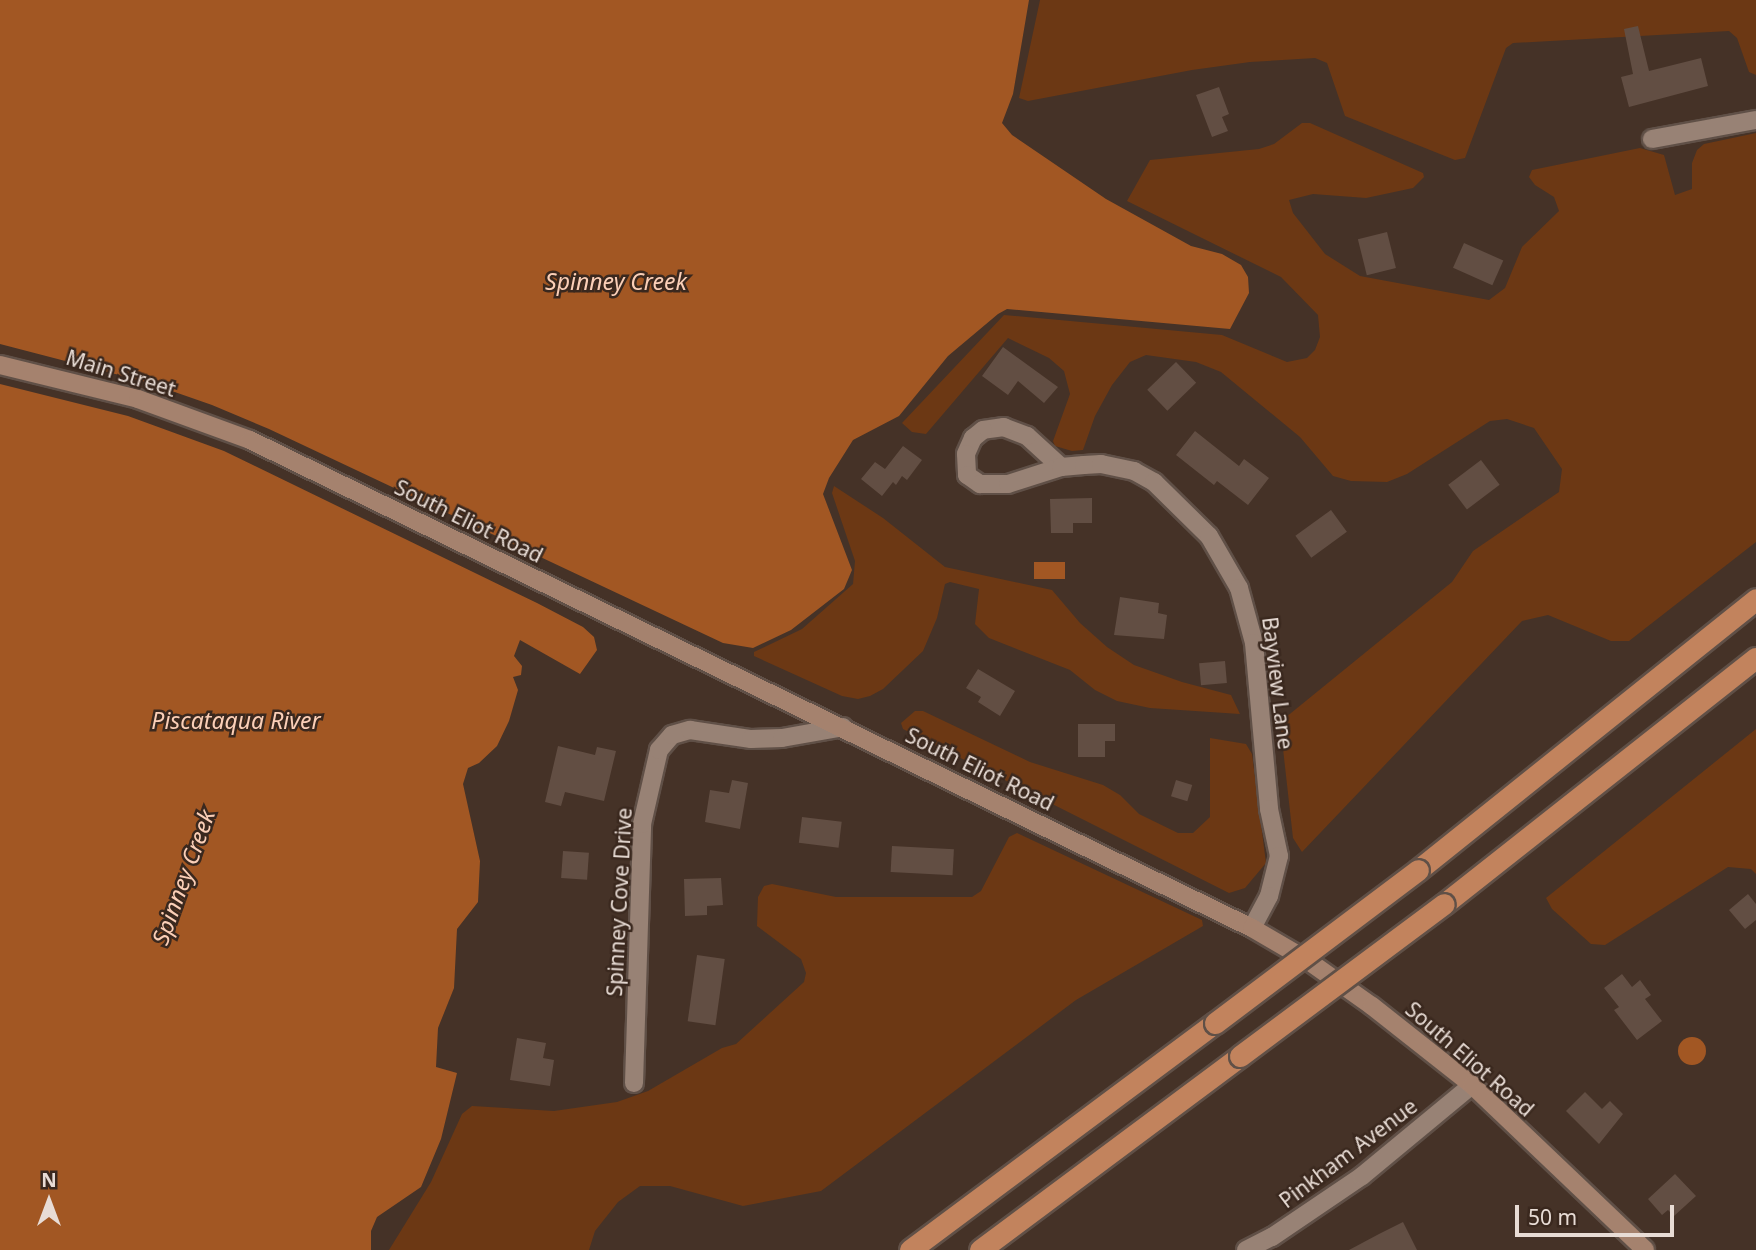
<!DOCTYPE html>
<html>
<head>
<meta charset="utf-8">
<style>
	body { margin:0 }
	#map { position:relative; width:1756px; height:1250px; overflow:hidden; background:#453227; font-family:"Noto Sans",sans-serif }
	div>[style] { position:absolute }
	.green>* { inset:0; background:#6c3814 }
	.water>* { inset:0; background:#a25723; transform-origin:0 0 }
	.round { border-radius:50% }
	.building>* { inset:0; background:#624e43; transform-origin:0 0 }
	.roads { filter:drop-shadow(2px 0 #605047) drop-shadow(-2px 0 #605047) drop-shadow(0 2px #605047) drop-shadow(0 -2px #605047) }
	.street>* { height:18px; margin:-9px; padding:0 9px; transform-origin:9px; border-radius:9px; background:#988275 }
	.secondary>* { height:18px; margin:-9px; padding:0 9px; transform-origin:9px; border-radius:9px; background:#a5826e }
	.highway>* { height:21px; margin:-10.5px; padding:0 10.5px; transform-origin:10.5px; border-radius:10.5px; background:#c2835d }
	.bridges { filter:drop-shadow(2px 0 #605047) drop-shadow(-2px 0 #605047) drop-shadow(0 2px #605047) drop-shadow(0 -2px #605047) }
	.highway-bridge>* { height:21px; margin:-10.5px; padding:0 10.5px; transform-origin:10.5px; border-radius:10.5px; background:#c2835d }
	span { translate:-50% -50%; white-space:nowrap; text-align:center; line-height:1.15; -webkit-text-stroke:5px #3a281e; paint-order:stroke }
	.street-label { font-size:21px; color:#e8dcd5 }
	.water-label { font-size:23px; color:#fbcfb7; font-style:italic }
	.north { position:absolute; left:14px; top:1166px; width:70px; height:70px; -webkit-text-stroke:5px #3a281e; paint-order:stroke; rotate:0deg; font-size:19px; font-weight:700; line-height:28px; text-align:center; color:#e8dcd5 }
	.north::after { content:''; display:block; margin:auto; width:24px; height:32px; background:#e8dcd5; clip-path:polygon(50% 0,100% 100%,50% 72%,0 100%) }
	.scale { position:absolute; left:1515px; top:1205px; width:159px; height:32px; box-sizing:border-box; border:4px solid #e8dcd5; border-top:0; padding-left:9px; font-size:21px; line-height:24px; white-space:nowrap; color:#e8dcd5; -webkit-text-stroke:5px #3a281e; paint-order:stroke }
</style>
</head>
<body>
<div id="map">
	<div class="green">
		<i style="clip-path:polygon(1040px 0,1756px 0,1756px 75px,1749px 72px,1737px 38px,1729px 31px,1513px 43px,1506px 48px,1465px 158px,1455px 160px,1345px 116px,1327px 63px,1315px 58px,1250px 62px,1192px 70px,1028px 101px,1019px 98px)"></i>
		<i style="clip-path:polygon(1302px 123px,1310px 123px,1423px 173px,1424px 177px,1413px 188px,1366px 198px,1313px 194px,1289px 200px,1293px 213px,1325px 254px,1360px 276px,1489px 300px,1505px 288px,1522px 247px,1559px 211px,1554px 197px,1535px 185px,1529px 177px,1532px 170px,1640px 148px,1664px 155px,1675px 195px,1692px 189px,1692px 163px,1697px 150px,1704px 144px,1756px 133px,1756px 542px,1629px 641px,1611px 641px,1548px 615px,1522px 621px,1302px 852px,1293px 838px,1280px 722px,1452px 582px,1473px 551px,1559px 492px,1562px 469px,1534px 428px,1507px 419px,1490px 421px,1407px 474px,1387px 482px,1351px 481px,1333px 476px,1300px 437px,1221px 372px,1196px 362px,1146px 355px,1130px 362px,1112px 385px,1095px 416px,1083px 450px,1072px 451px,1055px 446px,1053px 441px,1070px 394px,1064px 371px,1049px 358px,1008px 338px,926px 434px,912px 432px,902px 423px,1004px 315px,1222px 335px,1287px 362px,1307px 358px,1315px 350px,1320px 337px,1318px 315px,1281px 277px,1127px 201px,1150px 160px,1259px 149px,1274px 144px)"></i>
		<i style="clip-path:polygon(834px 486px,883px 518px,945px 567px,1052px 590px,1080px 623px,1107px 647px,1134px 665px,1182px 682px,1231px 695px,1240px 714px,1150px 708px,1117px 701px,1095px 690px,1070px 670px,989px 638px,975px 624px,979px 589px,950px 582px,945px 584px,937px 618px,923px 651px,883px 689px,870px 696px,858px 699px,842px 696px,754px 656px,754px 652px,802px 629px,853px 584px,855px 561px,832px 493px)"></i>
		<i style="clip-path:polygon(915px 711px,923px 711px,1030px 762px,1103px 785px,1120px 795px,1139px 814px,1178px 833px,1193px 833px,1210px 817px,1210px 738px,1246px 744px,1252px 754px,1266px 863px,1245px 888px,1229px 893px,903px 729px,901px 723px)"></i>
		<i style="clip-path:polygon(1756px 729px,1756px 874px,1751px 869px,1728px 867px,1605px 945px,1591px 944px,1552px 909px,1546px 898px)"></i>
		<i style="clip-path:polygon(1017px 833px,1202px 920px,1203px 926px,1076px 1000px,821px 1191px,743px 1206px,670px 1186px,640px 1186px,618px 1202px,595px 1231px,589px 1250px,389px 1250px,431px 1182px,462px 1114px,472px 1106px,554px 1111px,617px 1102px,648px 1091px,722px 1048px,736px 1044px,804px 982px,806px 973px,801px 959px,757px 926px,758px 897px,764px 886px,772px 884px,836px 897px,972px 897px,981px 891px,1009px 837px)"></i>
	</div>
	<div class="water">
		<i style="clip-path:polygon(0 0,1029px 0,1013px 94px,1002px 123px,1012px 135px,1106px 199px,1191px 246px,1222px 254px,1241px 265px,1248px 277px,1249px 293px,1230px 329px,1007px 309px,998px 314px,948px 356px,899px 416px,853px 440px,829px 478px,823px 494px,852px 570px,844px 589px,791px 630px,753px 648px,723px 643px,269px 429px,212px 405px,146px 382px,0 344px)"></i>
		<i style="clip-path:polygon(0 384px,128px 416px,224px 451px,537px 603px,583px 627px,594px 637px,597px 650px,580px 674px,520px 640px,514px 656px,522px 666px,521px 675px,513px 677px,518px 690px,509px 721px,497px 746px,479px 763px,468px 768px,463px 784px,480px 861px,478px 902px,457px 929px,454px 988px,438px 1028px,436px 1067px,457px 1073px,441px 1139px,421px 1187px,377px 1217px,371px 1231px,371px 1250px,0 1250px)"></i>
		<i style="left:1034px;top:562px;width:31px;height:17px"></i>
		<i class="round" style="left:1678px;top:1037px;width:28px;height:28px"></i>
	</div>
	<div class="building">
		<i style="clip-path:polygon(1638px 26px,1649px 71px,1701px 58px,1708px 86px,1629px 107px,1621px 77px,1633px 74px,1624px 29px)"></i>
		<i style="clip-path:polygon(1219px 87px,1229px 114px,1222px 117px,1228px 131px,1212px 137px,1196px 95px)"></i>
		<i style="left:1387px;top:232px;width:37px;height:30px;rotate:76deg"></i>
		<i style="left:1464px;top:243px;width:43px;height:27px;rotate:24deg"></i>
		<i style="clip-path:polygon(1003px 347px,1058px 387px,1044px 403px,1018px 381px,1008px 395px,982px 376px)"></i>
		<i style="left:1176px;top:362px;width:29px;height:40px;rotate:46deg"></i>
		<i style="clip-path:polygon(1195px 431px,1239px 466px,1244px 459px,1269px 478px,1248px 505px,1217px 481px,1214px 485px,1176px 455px)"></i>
		<i style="clip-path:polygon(903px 446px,922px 460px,907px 480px,902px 476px,896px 485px,893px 482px,882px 496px,861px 479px,875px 462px,885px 469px)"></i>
		<i style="left:1481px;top:460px;width:31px;height:41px;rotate:53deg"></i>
		<i style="clip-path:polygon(1092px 498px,1092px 523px,1073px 523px,1073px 533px,1051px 533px,1050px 499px)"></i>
		<i style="left:1331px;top:510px;width:27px;height:44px;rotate:54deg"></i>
		<i style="clip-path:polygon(1120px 597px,1159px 603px,1158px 613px,1167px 615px,1164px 639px,1114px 635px)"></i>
		<i style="left:1225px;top:661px;width:22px;height:26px;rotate:85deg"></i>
		<i style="clip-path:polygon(978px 669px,1015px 691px,1000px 716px,978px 702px,981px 697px,966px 688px)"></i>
		<i style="clip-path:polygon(1078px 724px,1115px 724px,1115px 741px,1105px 741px,1105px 757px,1078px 757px)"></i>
		<i style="clip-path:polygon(558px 746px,595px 755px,597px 747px,616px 751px,604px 801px,565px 792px,561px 806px,545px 802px)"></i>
		<i style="clip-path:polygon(732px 780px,748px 783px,740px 829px,705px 822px,710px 790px,729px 793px)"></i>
		<i style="left:1176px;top:780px;width:17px;height:17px;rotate:17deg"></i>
		<i style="left:802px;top:817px;width:40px;height:26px;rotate:7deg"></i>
		<i style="left:892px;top:846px;width:62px;height:26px;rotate:3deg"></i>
		<i style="left:563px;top:851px;width:26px;height:27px;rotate:4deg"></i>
		<i style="clip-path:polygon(721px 878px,723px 905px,707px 906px,707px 915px,685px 916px,684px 879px)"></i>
		<i style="clip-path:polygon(1748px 894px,1756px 904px,1756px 920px,1745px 929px,1729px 910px)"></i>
		<i style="left:697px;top:955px;width:28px;height:67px;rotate:8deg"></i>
		<i style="clip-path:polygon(1622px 974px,1632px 987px,1640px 980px,1651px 995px,1645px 999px,1662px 1021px,1637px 1040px,1614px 1010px,1619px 1007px,1604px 988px)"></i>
		<i style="clip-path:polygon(517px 1038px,546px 1043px,543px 1058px,554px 1060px,550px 1086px,510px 1080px)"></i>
		<i style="clip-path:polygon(1585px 1092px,1602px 1109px,1610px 1101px,1623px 1114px,1599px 1144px,1566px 1111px)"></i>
		<i style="clip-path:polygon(1675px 1174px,1696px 1196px,1674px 1216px,1668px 1210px,1662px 1215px,1648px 1199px)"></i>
		<i style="clip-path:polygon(1403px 1222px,1417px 1250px,1349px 1250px,1379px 1234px)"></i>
	</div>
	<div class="roads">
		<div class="street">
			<i style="left:1652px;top:139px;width:106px;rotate:-10.4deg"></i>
			<i style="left:1061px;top:467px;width:46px;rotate:-137.6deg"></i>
			<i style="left:1027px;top:436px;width:25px;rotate:-159deg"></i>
			<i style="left:1004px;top:427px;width:21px;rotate:172deg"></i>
			<i style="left:983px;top:430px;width:13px;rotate:141deg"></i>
			<i style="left:973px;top:438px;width:17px;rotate:114deg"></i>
			<i style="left:966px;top:454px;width:21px;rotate:87deg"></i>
			<i style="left:967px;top:475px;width:16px;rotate:35deg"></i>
			<i style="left:980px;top:484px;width:28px"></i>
			<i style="left:1008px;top:484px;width:56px;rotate:-17.8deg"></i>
			<i style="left:1061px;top:467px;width:23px;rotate:-5deg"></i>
			<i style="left:1084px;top:465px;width:17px;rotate:-3deg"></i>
			<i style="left:1101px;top:464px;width:34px;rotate:12deg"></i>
			<i style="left:1134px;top:471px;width:23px;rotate:29deg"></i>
			<i style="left:1154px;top:482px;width:77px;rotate:44.5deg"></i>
			<i style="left:1209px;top:536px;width:60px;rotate:60deg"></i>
			<i style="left:1239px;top:588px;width:57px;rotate:74.7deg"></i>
			<i style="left:1254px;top:643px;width:167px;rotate:84.8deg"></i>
			<i style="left:1269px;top:809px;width:48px;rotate:78deg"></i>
			<i style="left:1279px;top:856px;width:41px;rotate:104deg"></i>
			<i style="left:1269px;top:896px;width:36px;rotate:118deg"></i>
			<i style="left:634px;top:1083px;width:259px;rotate:-88.2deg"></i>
			<i style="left:642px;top:824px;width:76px;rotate:-77.1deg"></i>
			<i style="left:659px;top:750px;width:20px;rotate:-49deg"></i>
			<i style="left:672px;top:735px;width:19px;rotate:-16deg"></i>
			<i style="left:690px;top:730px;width:62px;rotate:8.4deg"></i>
			<i style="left:751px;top:739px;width:31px;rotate:-2deg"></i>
			<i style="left:782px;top:738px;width:62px;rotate:-10.2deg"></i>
			<i style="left:1246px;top:1250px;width:29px;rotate:-27deg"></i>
			<i style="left:1272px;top:1237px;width:109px;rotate:-34.1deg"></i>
			<i style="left:1362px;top:1176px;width:143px;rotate:-39.6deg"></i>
		</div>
		<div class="secondary">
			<i style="left:0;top:365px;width:142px;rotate:13.8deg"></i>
			<i style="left:138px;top:399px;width:119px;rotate:20.1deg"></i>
			<i style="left:250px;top:440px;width:1115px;rotate:25.97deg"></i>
			<i style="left:1252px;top:928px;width:64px;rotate:30.2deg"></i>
			<i style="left:1307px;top:960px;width:80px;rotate:35.3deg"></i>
			<i style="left:1372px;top:1006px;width:127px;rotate:38.3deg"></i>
			<i style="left:1472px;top:1085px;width:239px;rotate:43.6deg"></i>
		</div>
		<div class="highway">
			<i style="left:1418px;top:870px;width:433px;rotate:-38.7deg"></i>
			<i style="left:1444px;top:904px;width:397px;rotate:-38.3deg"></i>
			<i style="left:910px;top:1250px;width:380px;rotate:-36.7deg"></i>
			<i style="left:980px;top:1250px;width:324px;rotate:-36.7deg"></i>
		</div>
	</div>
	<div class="bridges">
		<div class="highway-bridge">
			<i style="left:1215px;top:1023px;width:254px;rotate:-37deg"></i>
			<i style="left:1240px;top:1056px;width:254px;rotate:-36.7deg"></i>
		</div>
	</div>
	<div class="street-label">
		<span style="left:121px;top:373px;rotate:17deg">Main Street</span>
		<span style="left:469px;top:521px;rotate:26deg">South Eliot Road</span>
		<span style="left:1278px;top:683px;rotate:83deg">Bayview Lane</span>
		<span style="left:980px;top:769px;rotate:26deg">South Eliot Road</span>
		<span style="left:619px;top:902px;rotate:-87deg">Spinney Cove Drive</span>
		<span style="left:1470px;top:1059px;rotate:41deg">South Eliot Road</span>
		<span style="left:1348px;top:1153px;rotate:-37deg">Pinkham Avenue</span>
	</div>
	<div class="water-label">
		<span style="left:616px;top:281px">Spinney Creek</span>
		<span style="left:236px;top:720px">Piscataqua River</span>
		<span style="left:183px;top:877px;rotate:-70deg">Spinney Creek</span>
	</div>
	<div class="north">N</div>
	<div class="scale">50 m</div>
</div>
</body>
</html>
